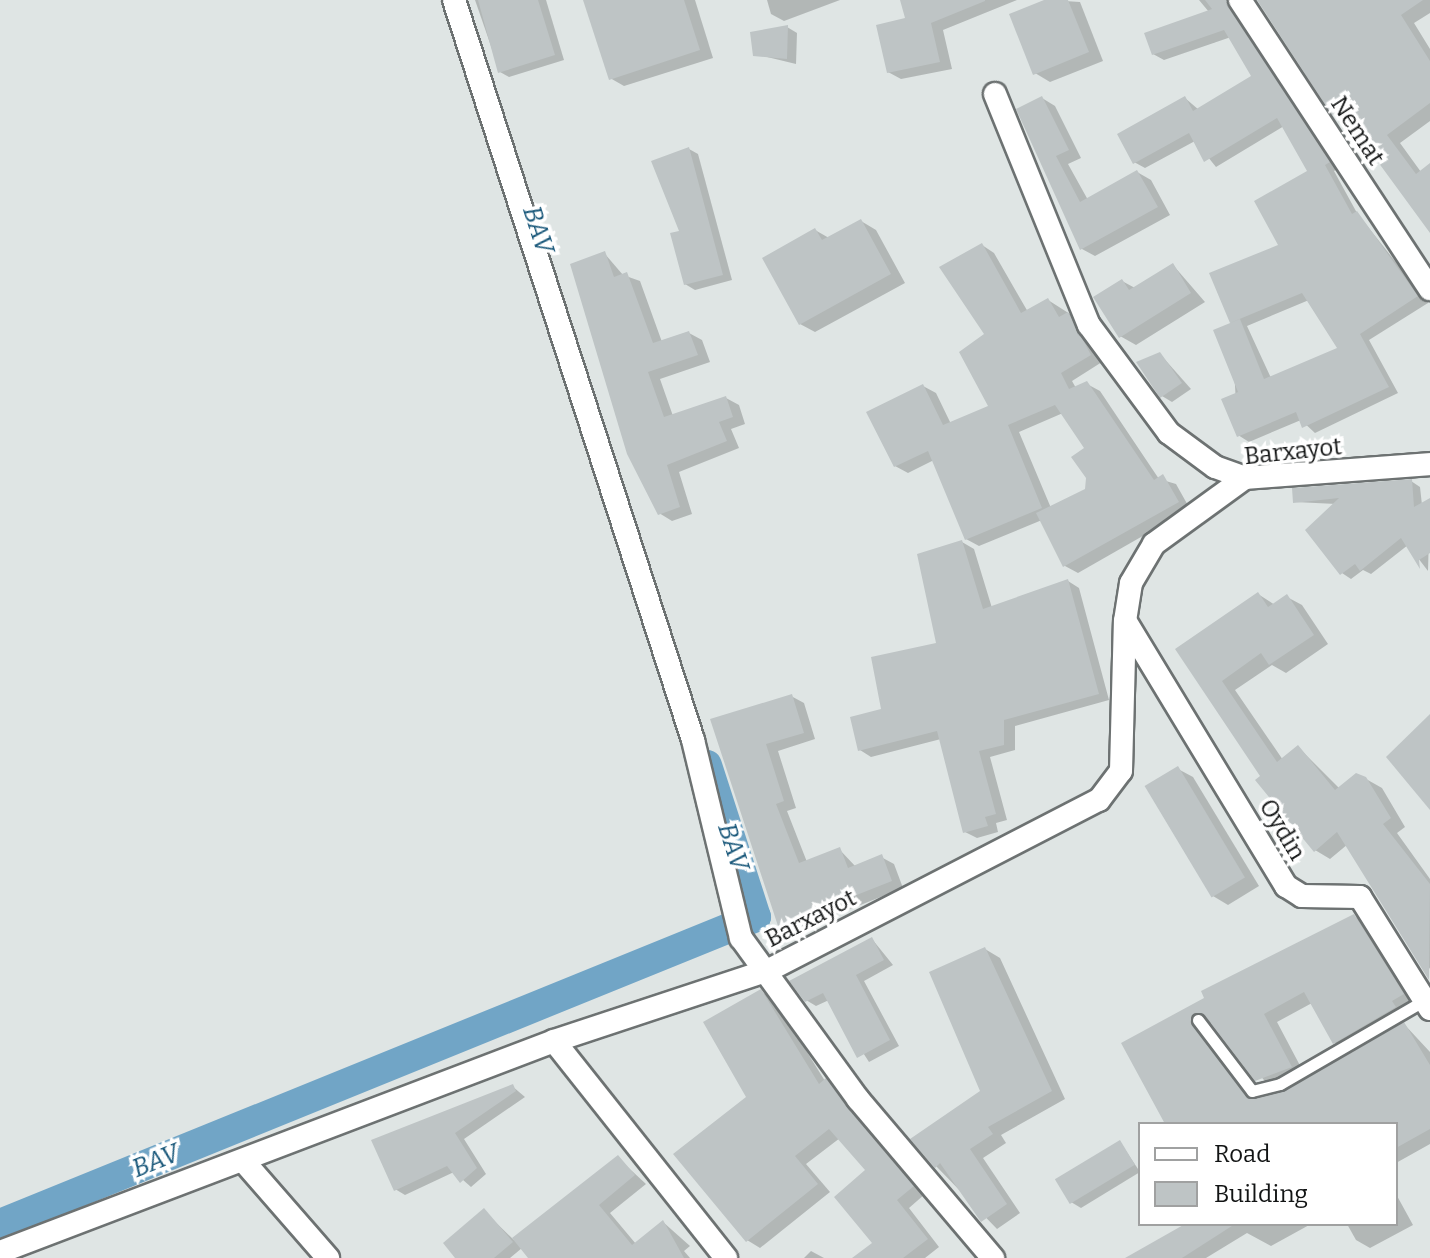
<!DOCTYPE html>
<html>
<head>
<meta charset="utf-8">
<style>
	body { margin:0 }
	#map { position:relative; width:1430px; height:1258px; overflow:hidden; background:#dfe5e4; font-family:Bitter,serif }
	div>[style] { position:absolute }
	.shadow>* { inset:0; background:#0003 }
	.canal>* { height:30px; margin:-15px; padding:0 15px; transform-origin:15px; border-radius:15px; background:#71a5c6 }
	.building>* { inset:0; background:#bec4c5; transform-origin:0 0 }
	.roads { filter:drop-shadow(2px 0 #6d7272) drop-shadow(-2px 0 #6d7272) drop-shadow(0 2px #6d7272) drop-shadow(0 -2px #6d7272) }
	.service>* { height:11px; margin:-5.5px; padding:0 5.5px; transform-origin:5.5px; border-radius:5.5px; background:#fff }
	.minor>* { height:22px; margin:-11px; padding:0 11px; transform-origin:11px; border-radius:11px; background:#fff }
	span { translate:-50% -50%; white-space:nowrap; text-align:center; line-height:1.15; -webkit-text-stroke:7px #fff; paint-order:stroke }
	.street-label { font-size:24px; color:#121414 }
	.water-label { font-size:26px; color:#1b597b; font-style:italic }
	.legend { position:absolute; left:1138px; top:1122px; width:260px; height:104px; box-sizing:border-box; background:#fff; border:2px solid #a0a1a1; margin:0; padding:10px 14px; list-style:none; font-size:24px; color:#121414 }
	.legend li { display:flex; align-items:center; gap:16px; height:40px }
	.legend b { width:40px; border:2px solid #a0a1a1 }
</style>
</head>
<body>
<div id="map">
	<div class="shadow">
		<i style="clip-path:polygon(475px 0,546px 0,564px 60px,509px 77px,500px 72px)"></i>
		<i style="clip-path:polygon(637px 0,695px 0,713px 58px,624px 86px,610px 78px)"></i>
		<i style="clip-path:polygon(767px 0,840px 0,784px 21px,771px 14px)"></i>
		<i style="clip-path:polygon(902px 0,1017px 0,943px 30px,952px 69px,901px 79px,888px 72px,908px 19px)"></i>
		<i style="clip-path:polygon(1049px 0,1080px 2px,1103px 61px,1050px 82px,1035px 73px)"></i>
		<i style="clip-path:polygon(evenodd,1199px 0,1231px 0,1339px 168px,1334px 171px,1357px 213px,1428px 303px,1369px 340px,1398px 393px,1315px 433px,1301px 420px,1249px 442px,1238px 435px,1231px 321px,1281px 246px,1309px 172px,1284px 126px,1216px 167px,1195px 141px,1145px 168px,1134px 162px,1185px 98px,1199px 110px,1254px 77px,1231px 37px,1164px 60px,1153px 54px,1209px 12px,1199px 0,1309px 300px,1340px 349px,1271px 378px,1247px 326px,1309px 300px)"></i>
		<i style="clip-path:polygon(1276px 0,1430px 0,1430px 13px,1414px 23px,1430px 49px,1430px 121px,1400px 143px,1421px 172px,1430px 165px,1430px 223px,1350px 120px,1334px 113px)"></i>
		<i style="clip-path:polygon(787px 27px,797px 33px,796px 64px,755px 54px)"></i>
		<i style="clip-path:polygon(1042px 98px,1055px 106px,1081px 158px,1068px 164px,1088px 200px,1137px 172px,1151px 180px,1170px 215px,1095px 256px,1082px 249px,1019px 110px)"></i>
		<i style="clip-path:polygon(689px 149px,698px 154px,732px 280px,695px 290px,685px 284px,682px 232px)"></i>
		<i style="clip-path:polygon(861px 221px,876px 230px,905px 283px,815px 332px,800px 324px,815px 230px,829px 238px)"></i>
		<i style="clip-path:polygon(evenodd,982px 245px,994px 253px,1028px 312px,1048px 300px,1081px 321px,1102px 362px,1072px 381px,1076px 388px,1087px 384px,1100px 391px,1159px 479px,1176px 484px,1190px 509px,1078px 573px,1065px 566px,1042px 520px,979px 546px,966px 539px,934px 460px,908px 473px,895px 466px,923px 386px,936px 393px,951px 424px,991px 407px,982px 245px,1063px 413px,1087px 449px,1087px 490px,1051px 508px,1019px 432px,1063px 413px)"></i>
		<i style="clip-path:polygon(605px 254px,623px 275px,640px 281px,662px 342px,689px 333px,702px 340px,710px 362px,660px 379px,673px 416px,726px 398px,739px 405px,745px 424px,731px 429px,739px 448px,679px 472px,692px 514px,672px 521px,659px 513px)"></i>
		<i style="clip-path:polygon(1173px 265px,1205px 302px,1136px 345px,1120px 336px,1122px 281px,1135px 288px)"></i>
		<i style="clip-path:polygon(1160px 354px,1191px 389px,1172px 402px,1162px 396px)"></i>
		<i style="clip-path:polygon(1411px 481px,1420px 487px,1422px 505px,1430px 500px,1428px 571px,1408px 545px,1371px 574px,1363px 570px,1351px 579px,1342px 573px,1336px 504px,1295px 502px)"></i>
		<i style="clip-path:polygon(962px 542px,974px 549px,992px 608px,1068px 581px,1079px 588px,1109px 700px,1015px 726px,1015px 750px,990px 757px,1007px 820px,996px 823px,998px 832px,977px 838px,965px 832px,941px 739px,871px 757px,860px 750px,938px 645px)"></i>
		<i style="clip-path:polygon(1258px 594px,1275px 605px,1287px 597px,1302px 605px,1328px 644px,1286px 673px,1272px 665px,1235px 690px,1283px 760px,1298px 747px,1340px 789px,1366px 779px,1382px 788px,1405px 827px,1397px 833px,1430px 879px,1430px 969px,1348px 844px,1330px 859px,1315px 850px,1177px 649px)"></i>
		<i style="clip-path:polygon(791px 696px,804px 703px,815px 739px,778px 751px,796px 808px,787px 811px,807px 862px,839px 849px,856px 867px,881px 857px,894px 864px,903px 888px,793px 932px,780px 925px,712px 720px)"></i>
		<i style="clip-path:polygon(1178px 769px,1193px 777px,1259px 886px,1228px 905px,1213px 896px)"></i>
		<i style="clip-path:polygon(1354px 916px,1368px 924px,1417px 1003px,1348px 1050px,1334px 1042px,1312px 1003px,1277px 1022px,1305px 1075px,1271px 1088px,1212px 1021px,1204px 1034px,1259px 1100px,1285px 1093px,1404px 1024px,1430px 1052px,1430px 1144px,1396px 1163px,1396px 1124px,1167px 1124px,1124px 1044px)"></i>
		<i style="clip-path:polygon(872px 939px,893px 965px,864px 981px,899px 1046px,869px 1062px,829px 1000px,816px 1006px,806px 1000px)"></i>
		<i style="clip-path:polygon(985px 949px,1000px 958px,1065px 1099px,1001px 1135px,1006px 1143px,983px 1158px,1020px 1213px,997px 1229px,936px 1166px,983px 1091px)"></i>
		<i style="clip-path:polygon(761px 992px,774px 999px,825px 1081px,839px 1088px,925px 1194px,909px 1208px,939px 1247px,925px 1258px,855px 1258px,875px 1243px,868px 1171px,840px 1138px,806px 1164px,830px 1192px,760px 1248px,747px 1240px,748px 1097px)"></i>
		<i style="clip-path:polygon(512px 1086px,525px 1097px,464px 1139px,486px 1174px,471px 1187px,454px 1172px,405px 1195px,395px 1189px,373px 1141px)"></i>
		<i style="clip-path:polygon(1120px 1142px,1140px 1172px,1081px 1208px,1071px 1202px)"></i>
		<i style="clip-path:polygon(618px 1158px,646px 1184px,610px 1213px,636px 1244px,663px 1222px,690px 1246px,684px 1251px,690px 1258px,531px 1258px,522px 1248px,510px 1258px,458px 1258px,484px 1211px,514px 1240px)"></i>
		<i style="clip-path:polygon(1396px 1194px,1413px 1225px,1370px 1248px,1356px 1240px,1347px 1224px,1396px 1224px)"></i>
		<i style="clip-path:polygon(1189px 1224px,1311px 1224px,1271px 1246px,1247px 1233px,1206px 1258px,1129px 1258px)"></i>
		<i style="clip-path:polygon(811px 1251px,824px 1258px,804px 1258px)"></i>
	</div>
	<div class="canal">
		<i style="left:0;top:1224px;width:816px;rotate:-22.1deg"></i>
		<i style="left:756px;top:917px;width:160px;rotate:-107.9deg"></i>
	</div>
	<div class="building">
		<i style="clip-path:polygon(478px 0,538px 0,555px 55px,498px 73px)"></i>
		<i style="clip-path:polygon(583px 0,684px 0,700px 50px,609px 80px)"></i>
		<i style="clip-path:polygon(900px 0,985px 0,985px 1px,931px 23px,940px 62px,887px 73px,876px 25px,905px 18px)"></i>
		<i style="clip-path:polygon(1044px 0,1068px 0,1089px 52px,1033px 75px,1009px 14px)"></i>
		<i style="clip-path:polygon(1205px 0,1226px 0,1330px 162px,1325px 165px,1352px 214px,1357px 211px,1418px 296px,1360px 334px,1389px 387px,1302px 428px,1296px 412px,1237px 437px,1221px 399px,1238px 392px,1213px 330px,1240px 319px,1264px 379px,1337px 348px,1302px 293px,1230px 323px,1209px 273px,1278px 245px,1254px 201px,1307px 171px,1277px 118px,1204px 162px,1189px 133px,1133px 164px,1117px 134px,1185px 96px,1193px 111px,1251px 76px,1224px 30px,1152px 55px,1144px 33px,1212px 9px)"></i>
		<i style="clip-path:polygon(1257px 0,1423px 0,1401px 15px,1430px 61px,1430px 103px,1387px 135px,1416px 174px,1430px 163px,1430px 233px,1340px 110px,1332px 115px)"></i>
		<i style="clip-path:polygon(788px 25px,787px 59px,753px 56px,750px 32px)"></i>
		<i style="clip-path:polygon(1042px 96px,1069px 150px,1056px 156px,1080px 202px,1137px 170px,1158px 207px,1080px 250px,1016px 109px)"></i>
		<i style="clip-path:polygon(689px 147px,723px 275px,684px 285px,670px 233px,679px 231px,651px 161px)"></i>
		<i style="clip-path:polygon(861px 219px,891px 274px,799px 325px,762px 258px,815px 228px,822px 240px)"></i>
		<i style="clip-path:polygon(982px 243px,1021px 313px,1048px 298px,1059px 317px,1068px 312px,1091px 355px,1061px 373px,1069px 389px,1087px 381px,1154px 480px,1163px 474px,1179px 502px,1063px 567px,1036px 513px,1085px 489px,1086px 478px,1071px 457px,1084px 448px,1055px 405px,1008px 425px,1042px 508px,965px 540px,928px 451px,894px 467px,866px 412px,923px 384px,943px 425px,988px 406px,959px 352px,984px 334px,939px 267px)"></i>
		<i style="clip-path:polygon(605px 251px,614px 277px,627px 272px,653px 343px,689px 331px,698px 355px,648px 372px,664px 417px,726px 396px,733px 417px,719px 422px,727px 441px,667px 465px,680px 507px,658px 515px,627px 454px,570px 264px)"></i>
		<i style="clip-path:polygon(1173px 263px,1191px 293px,1119px 338px,1093px 297px,1122px 279px,1129px 290px)"></i>
		<i style="clip-path:polygon(1160px 352px,1182px 383px,1160px 398px,1136px 362px)"></i>
		<i style="clip-path:polygon(1412px 479px,1414px 507px,1430px 498px,1430px 553px,1419px 560px,1420px 569px,1401px 538px,1360px 571px,1355px 564px,1340px 575px,1305px 530px,1339px 498px,1293px 503px,1292px 488px)"></i>
		<i style="clip-path:polygon(962px 540px,983px 609px,1068px 579px,1099px 694px,1004px 720px,1004px 745px,979px 751px,996px 814px,985px 817px,988px 826px,963px 833px,937px 731px,858px 751px,850px 717px,881px 709px,871px 657px,936px 643px,917px 554px)"></i>
		<i style="clip-path:polygon(1258px 592px,1268px 607px,1287px 594px,1314px 635px,1269px 665px,1261px 653px,1222px 681px,1277px 762px,1298px 745px,1335px 790px,1356px 773px,1366px 777px,1391px 818px,1383px 824px,1430px 884px,1429px 980px,1337px 832px,1314px 852px,1255px 780px,1260px 776px,1175px 649px)"></i>
		<i style="clip-path:polygon(792px 694px,804px 733px,766px 744px,784px 801px,776px 804px,799px 863px,840px 847px,848px 868px,882px 854px,892px 881px,778px 926px,710px 719px)"></i>
		<i style="clip-path:polygon(1430px 714px,1430px 810px,1386px 757px)"></i>
		<i style="left:1178px;top:766px;width:130px;height:39px;rotate:59deg"></i>
		<i style="clip-path:polygon(1354px 914px,1404px 994px,1392px 1001px,1396px 1007px,1333px 1044px,1304px 992px,1264px 1014px,1292px 1067px,1255px 1081px,1204px 1014px,1194px 1013px,1190px 1022px,1253px 1099px,1284px 1091px,1404px 1022px,1430px 1065px,1430px 1129px,1396px 1148px,1396px 1124px,1165px 1124px,1121px 1043px,1204px 998px,1201px 991px)"></i>
		<i style="clip-path:polygon(872px 937px,884px 960px,856px 975px,890px 1040px,857px 1058px,823px 993px,805px 1002px,789px 981px)"></i>
		<i style="clip-path:polygon(985px 947px,1052px 1091px,988px 1127px,993px 1134px,970px 1149px,1007px 1204px,981px 1222px,940px 1163px,935px 1168px,910px 1139px,980px 1091px,929px 972px)"></i>
		<i style="clip-path:polygon(761px 989px,819px 1084px,826px 1078px,914px 1186px,897px 1200px,928px 1239px,903px 1258px,852px 1258px,872px 1243px,834px 1197px,865px 1170px,829px 1129px,795px 1156px,818px 1184px,746px 1242px,673px 1154px,746px 1097px,703px 1022px)"></i>
		<i style="clip-path:polygon(513px 1084px,516px 1091px,455px 1133px,477px 1168px,460px 1183px,447px 1166px,394px 1191px,371px 1140px)"></i>
		<i style="left:1120px;top:1140px;width:29px;height:76px;rotate:59deg"></i>
		<i style="clip-path:polygon(618px 1155px,635px 1175px,599px 1205px,632px 1245px,663px 1220px,684px 1258px,528px 1258px,512px 1238px)"></i>
		<i style="clip-path:polygon(484px 1208px,513px 1242px,494px 1258px,455px 1258px,443px 1243px)"></i>
		<i style="clip-path:polygon(1185px 1224px,1235px 1224px,1182px 1258px,1125px 1258px)"></i>
	</div>
	<div class="roads">
		<div class="service">
			<i style="left:1198px;top:1020px;width:89px;rotate:52.7deg"></i>
			<i style="left:1252px;top:1091px;width:29px;rotate:-14deg"></i>
			<i style="left:1280px;top:1084px;width:168px;rotate:-30.1deg"></i>
		</div>
		<div class="minor">
			<i style="left:454px;top:0;width:778px;rotate:72.1deg"></i>
			<i style="left:693px;top:740px;width:204px;rotate:76.4deg"></i>
			<i style="left:741px;top:938px;width:199px;rotate:54deg"></i>
			<i style="left:858px;top:1099px;width:209px;rotate:49.7deg"></i>
			<i style="left:1240px;top:0;width:346px;rotate:56.7deg"></i>
			<i style="left:995px;top:94px;width:249px;rotate:67.9deg"></i>
			<i style="left:1089px;top:325px;width:134px;rotate:53.5deg"></i>
			<i style="left:1169px;top:433px;width:57px;rotate:36.5deg"></i>
			<i style="left:1215px;top:467px;width:32px;rotate:20deg"></i>
			<i style="left:1126px;top:622px;width:309px;rotate:58.8deg"></i>
			<i style="left:1286px;top:886px;width:19px;rotate:32deg"></i>
			<i style="left:1302px;top:896px;width:58px;rotate:1deg"></i>
			<i style="left:1360px;top:897px;width:132px;rotate:58deg"></i>
			<i style="left:554px;top:1041px;width:277px;rotate:51.6deg"></i>
			<i style="left:246px;top:1164px;width:125px;rotate:48.9deg"></i>
			<i style="left:0;top:1252px;width:593px;rotate:-20.85deg"></i>
			<i style="left:554px;top:1041px;width:226px;rotate:-18.3deg"></i>
			<i style="left:769px;top:970px;width:371px;rotate:-27.3deg"></i>
			<i style="left:1099px;top:800px;width:36px;rotate:-53deg"></i>
			<i style="left:1121px;top:771px;width:150px;rotate:-88.5deg"></i>
			<i style="left:1125px;top:621px;width:38px;rotate:-81deg"></i>
			<i style="left:1131px;top:583px;width:45px;rotate:-59.5deg"></i>
			<i style="left:1154px;top:544px;width:112px;rotate:-36deg"></i>
			<i style="left:1245px;top:478px;width:186px;rotate:-4.3deg"></i>
		</div>
	</div>
	<div class="street-label">
		<span style="left:1357px;top:131px;rotate:57deg">Nemat</span>
		<span style="left:1293px;top:452px;rotate:-6deg">Barxayot</span>
		<span style="left:1282px;top:830px;rotate:59deg">Oydin</span>
		<span style="left:811px;top:919px;rotate:-27deg">Barxayot</span>
	</div>
	<div class="water-label">
		<span style="left:538px;top:230px;rotate:72deg">BAV</span>
		<span style="left:733px;top:847px;rotate:72deg">BAV</span>
		<span style="left:156px;top:1161px;rotate:-22deg">BAV</span>
	</div>
	<ul class="legend">
	<li><b style="height:10px;background:#fff"></b>Road</li>
	<li><b style="height:22px;background:#bec4c5"></b>Building</li>
	</ul>
</div>
</body>
</html>
